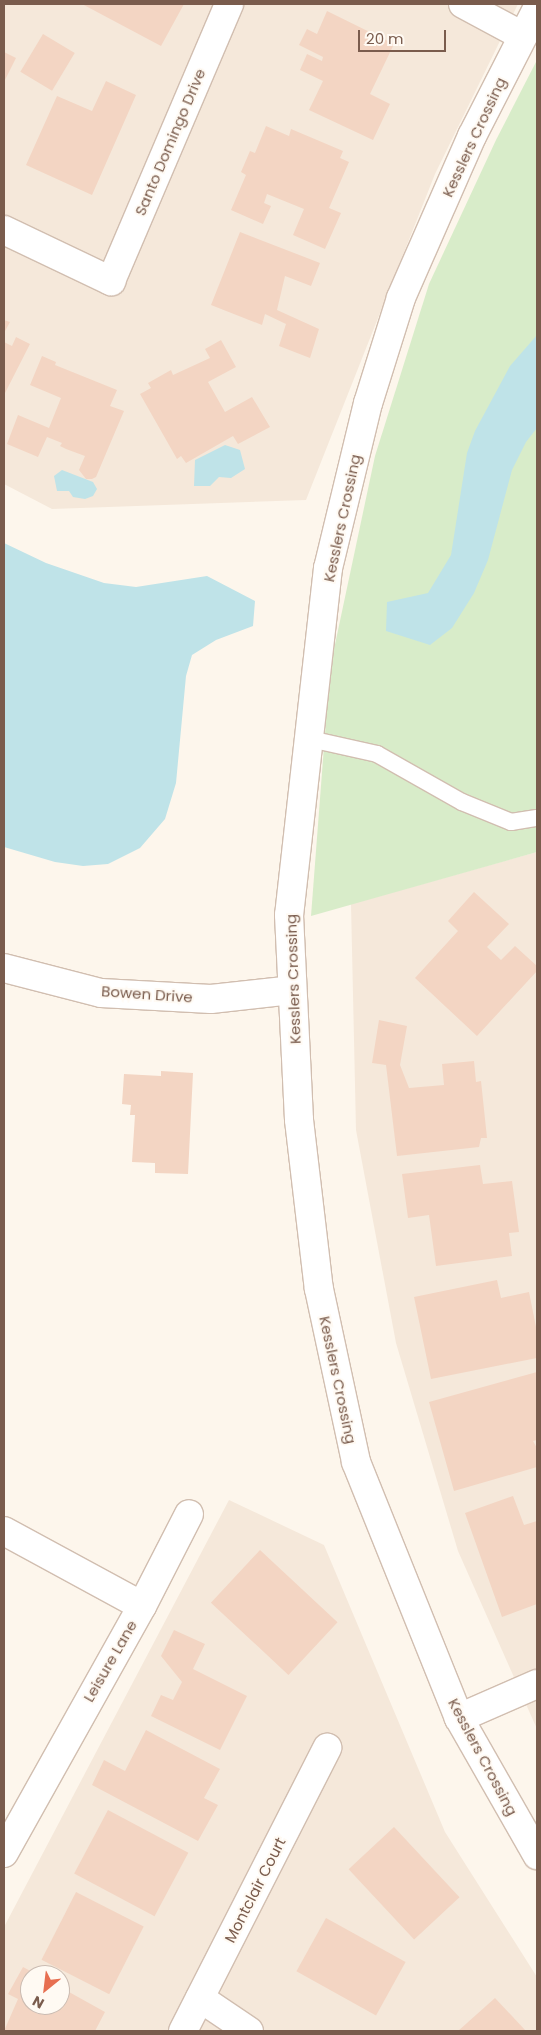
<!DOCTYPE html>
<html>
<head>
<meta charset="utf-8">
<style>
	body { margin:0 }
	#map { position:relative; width:541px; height:2035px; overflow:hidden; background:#fdf6ec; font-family:Poppins,sans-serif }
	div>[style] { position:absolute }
	.residential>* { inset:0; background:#f5e8da }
	.green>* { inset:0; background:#d8ecc9 }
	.water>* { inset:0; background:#bfe3e8 }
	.building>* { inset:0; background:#f3d5c3; transform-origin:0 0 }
	.roads { filter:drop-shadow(1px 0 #d1beb0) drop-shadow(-1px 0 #d1beb0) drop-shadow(0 1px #d1beb0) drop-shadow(0 -1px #d1beb0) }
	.service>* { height:16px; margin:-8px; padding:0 8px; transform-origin:8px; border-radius:8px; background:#fff }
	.minor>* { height:28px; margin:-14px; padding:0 14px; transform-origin:14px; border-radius:14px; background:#fff }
	.tertiary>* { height:28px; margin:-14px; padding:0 14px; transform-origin:14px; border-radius:14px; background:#fff }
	span { translate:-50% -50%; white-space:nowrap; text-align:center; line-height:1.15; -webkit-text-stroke:4px #fffaf3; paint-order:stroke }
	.street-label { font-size:15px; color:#7a5c4d }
	.frame { position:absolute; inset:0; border:5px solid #7a5c4d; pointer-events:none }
	.north { position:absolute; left:20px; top:1965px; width:50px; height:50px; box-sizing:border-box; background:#fffaf3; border:1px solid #cabbb1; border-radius:50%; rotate:209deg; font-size:14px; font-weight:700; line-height:20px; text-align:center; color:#7a5c4d }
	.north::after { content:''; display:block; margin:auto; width:18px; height:22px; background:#e76f51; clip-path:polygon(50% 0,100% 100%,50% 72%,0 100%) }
	.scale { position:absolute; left:358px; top:30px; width:88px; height:22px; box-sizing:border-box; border:2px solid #7a5c4d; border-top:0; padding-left:6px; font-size:15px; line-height:18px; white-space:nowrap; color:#7a5c4d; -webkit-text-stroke:4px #fffaf3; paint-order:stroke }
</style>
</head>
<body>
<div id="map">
	<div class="residential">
		<i style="clip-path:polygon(4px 4px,518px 4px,435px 174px,306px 500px,52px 509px,4px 484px)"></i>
		<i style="clip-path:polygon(537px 852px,537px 1729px,458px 1551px,396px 1343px,356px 1130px,351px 904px)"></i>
		<i style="clip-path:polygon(evenodd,229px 1500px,324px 1545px,445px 1832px,537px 1977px,537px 2031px,4px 2031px,4px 1927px,229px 1500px,30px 1975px,60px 1975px,60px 2005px,30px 2005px,30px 1975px)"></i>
	</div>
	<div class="green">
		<i style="clip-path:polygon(537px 60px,537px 852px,311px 916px,330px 668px,375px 456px,429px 284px,496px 140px)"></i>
	</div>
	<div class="water">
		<i style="clip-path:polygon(537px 335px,537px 428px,526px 442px,512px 470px,488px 560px,474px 593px,452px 628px,430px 645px,386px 631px,387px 602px,428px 593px,451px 555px,467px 453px,475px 431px,510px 366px)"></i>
		<i style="clip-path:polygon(225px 445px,240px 450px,245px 469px,231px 478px,219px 477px,210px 486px,194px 486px,195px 460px)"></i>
		<i style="clip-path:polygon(62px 470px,93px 482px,97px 489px,93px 496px,85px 499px,73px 497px,69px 491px,57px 491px,54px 476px)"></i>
		<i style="clip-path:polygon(4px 543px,46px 563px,104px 583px,136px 587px,207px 576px,255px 601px,253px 626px,216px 640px,192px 655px,186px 676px,176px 783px,165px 819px,140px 848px,108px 864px,83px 866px,55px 862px,4px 847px)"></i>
	</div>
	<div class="building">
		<i style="clip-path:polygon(82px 4px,184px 4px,161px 46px)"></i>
		<i style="clip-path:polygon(327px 11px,394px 44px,370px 94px,390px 104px,373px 140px,309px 110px,323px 81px,300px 70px,307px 54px,322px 61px,323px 57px,299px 45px,307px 29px,317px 34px)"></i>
		<i style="left:43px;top:34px;width:37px;height:44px;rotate:31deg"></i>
		<i style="clip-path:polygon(4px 52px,16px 58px,4px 82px)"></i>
		<i style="clip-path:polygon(106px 81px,136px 95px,92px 195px,26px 165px,57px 96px,92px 111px)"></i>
		<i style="clip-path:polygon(266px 126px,289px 136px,291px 129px,343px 151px,340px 158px,349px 162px,329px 208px,341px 213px,325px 249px,293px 235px,304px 209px,267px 194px,264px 203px,271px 206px,263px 224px,231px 210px,246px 175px,241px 172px,250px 151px,255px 153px)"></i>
		<i style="clip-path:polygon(240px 232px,320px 263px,311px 286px,285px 276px,277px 310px,319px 329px,310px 358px,279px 346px,286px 324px,265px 314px,262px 325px,211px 305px)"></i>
		<i style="clip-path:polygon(4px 320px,10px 322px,4px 333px)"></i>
		<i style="clip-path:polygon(16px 337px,30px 344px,4px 395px,4px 342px,12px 346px)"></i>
		<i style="clip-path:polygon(221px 340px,236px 367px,208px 382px,225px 412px,252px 397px,270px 427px,238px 444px,233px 436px,186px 463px,181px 456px,177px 459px,140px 394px,151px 388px,148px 383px,171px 370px,173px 375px,210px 358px,205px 349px)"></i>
		<i style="clip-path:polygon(42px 356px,56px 362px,55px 365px,117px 390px,110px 406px,124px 411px,96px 477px,92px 479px,86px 479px,79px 470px,85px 456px,66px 449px,60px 446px,62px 443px,47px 437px,38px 457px,7px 444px,18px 415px,49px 428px,61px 398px,30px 385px)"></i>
		<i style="clip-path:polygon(474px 892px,509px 924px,487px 947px,501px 960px,515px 946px,537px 966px,537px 971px,477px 1036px,415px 978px,458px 931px,448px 921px)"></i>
		<i style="clip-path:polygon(379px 1020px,407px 1026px,400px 1065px,409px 1088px,444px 1085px,442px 1064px,474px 1061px,476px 1082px,481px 1081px,487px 1138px,481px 1138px,479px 1147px,397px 1156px,386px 1065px,372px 1063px)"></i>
		<i style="clip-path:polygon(161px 1071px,193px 1073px,188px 1174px,155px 1173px,155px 1163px,132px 1162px,135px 1115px,130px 1115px,131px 1105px,122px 1104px,124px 1074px,161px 1076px)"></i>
		<i style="clip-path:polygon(480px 1165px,483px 1184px,512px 1181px,519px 1232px,509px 1233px,512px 1256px,436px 1266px,429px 1215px,408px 1218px,402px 1174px)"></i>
		<i style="clip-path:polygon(497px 1280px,501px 1298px,529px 1292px,537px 1332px,537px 1358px,431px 1379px,414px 1297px)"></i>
		<i style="clip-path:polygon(537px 1372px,537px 1440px,533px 1441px,537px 1448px,537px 1467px,454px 1491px,429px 1402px)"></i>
		<i style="clip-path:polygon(513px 1496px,524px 1525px,537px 1521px,537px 1604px,502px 1617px,465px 1513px)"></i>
		<i style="left:260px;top:1550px;width:106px;height:72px;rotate:43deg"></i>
		<i style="clip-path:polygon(174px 1630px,205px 1644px,193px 1669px,247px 1696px,220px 1750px,151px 1716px,161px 1695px,173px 1700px,182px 1682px,161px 1656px)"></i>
		<i style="clip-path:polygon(146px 1730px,220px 1769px,204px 1798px,218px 1805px,198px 1841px,92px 1785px,104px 1760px,125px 1771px)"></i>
		<i style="left:108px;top:1810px;width:91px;height:72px;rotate:28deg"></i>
		<i style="left:394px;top:1827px;width:96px;height:62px;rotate:47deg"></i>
		<i style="left:76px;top:1892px;width:76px;height:76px;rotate:27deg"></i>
		<i style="left:326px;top:1918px;width:91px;height:61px;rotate:29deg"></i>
		<i style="clip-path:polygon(23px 1967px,38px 1975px,30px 1975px,30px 2005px,60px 2005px,60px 1987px,105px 2012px,95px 2031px,4px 2031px,18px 1999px,8px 1994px)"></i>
		<i style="clip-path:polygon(495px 1998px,526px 2031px,458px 2031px)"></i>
	</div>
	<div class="roads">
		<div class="service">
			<i style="left:310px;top:739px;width:69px;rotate:12.6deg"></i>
			<i style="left:377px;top:754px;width:98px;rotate:29.5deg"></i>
			<i style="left:462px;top:802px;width:53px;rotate:22.2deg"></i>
			<i style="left:511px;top:822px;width:26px;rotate:-9deg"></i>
		</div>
		<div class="minor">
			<i style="left:463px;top:4px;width:68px;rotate:28.1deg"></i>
			<i style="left:4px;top:230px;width:119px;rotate:25.5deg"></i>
			<i style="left:111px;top:281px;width:301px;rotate:-66.9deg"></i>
			<i style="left:4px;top:968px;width:100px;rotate:14.5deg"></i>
			<i style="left:101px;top:993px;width:110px;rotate:3.1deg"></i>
			<i style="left:211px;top:999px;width:81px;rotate:-6.3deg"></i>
			<i style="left:4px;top:1531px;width:157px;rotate:28.5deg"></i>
			<i style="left:142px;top:1606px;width:283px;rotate:119.2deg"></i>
			<i style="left:142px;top:1606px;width:103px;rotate:-62.9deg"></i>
			<i style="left:459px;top:1718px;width:85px;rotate:-23.6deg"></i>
			<i style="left:200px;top:1998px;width:59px;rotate:34deg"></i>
			<i style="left:183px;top:2031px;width:318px;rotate:-63deg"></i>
		</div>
		<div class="tertiary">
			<i style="left:537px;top:9px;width:143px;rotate:117.1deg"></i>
			<i style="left:472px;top:136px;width:177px;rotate:113.7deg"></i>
			<i style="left:401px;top:298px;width:110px;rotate:107.4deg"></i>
			<i style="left:368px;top:403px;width:170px;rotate:103.6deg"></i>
			<i style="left:328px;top:568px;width:349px;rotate:96.4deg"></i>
			<i style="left:289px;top:915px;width:205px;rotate:87.2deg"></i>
			<i style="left:299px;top:1120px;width:170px;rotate:83.3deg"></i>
			<i style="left:319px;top:1289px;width:177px;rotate:77.9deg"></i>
			<i style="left:356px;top:1462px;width:276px;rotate:68.1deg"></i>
			<i style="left:459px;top:1718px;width:158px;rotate:60.3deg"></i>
		</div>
	</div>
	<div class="street-label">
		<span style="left:474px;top:137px;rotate:-65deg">Kesslers Crossing</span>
		<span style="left:170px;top:142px;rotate:-67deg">Santo Domingo Drive</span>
		<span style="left:342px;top:518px;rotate:-78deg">Kesslers Crossing</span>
		<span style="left:293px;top:979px;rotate:-92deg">Kesslers Crossing</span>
		<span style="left:147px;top:994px;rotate:4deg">Bowen Drive</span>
		<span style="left:338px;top:1380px;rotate:78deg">Kesslers Crossing</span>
		<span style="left:110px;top:1661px;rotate:-60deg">Leisure Lane</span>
		<span style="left:483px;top:1757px;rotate:62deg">Kesslers Crossing</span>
		<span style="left:255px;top:1890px;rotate:-63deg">Montclair Court</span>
	</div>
	<div class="frame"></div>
	<div class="north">N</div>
	<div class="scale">20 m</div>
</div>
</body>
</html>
